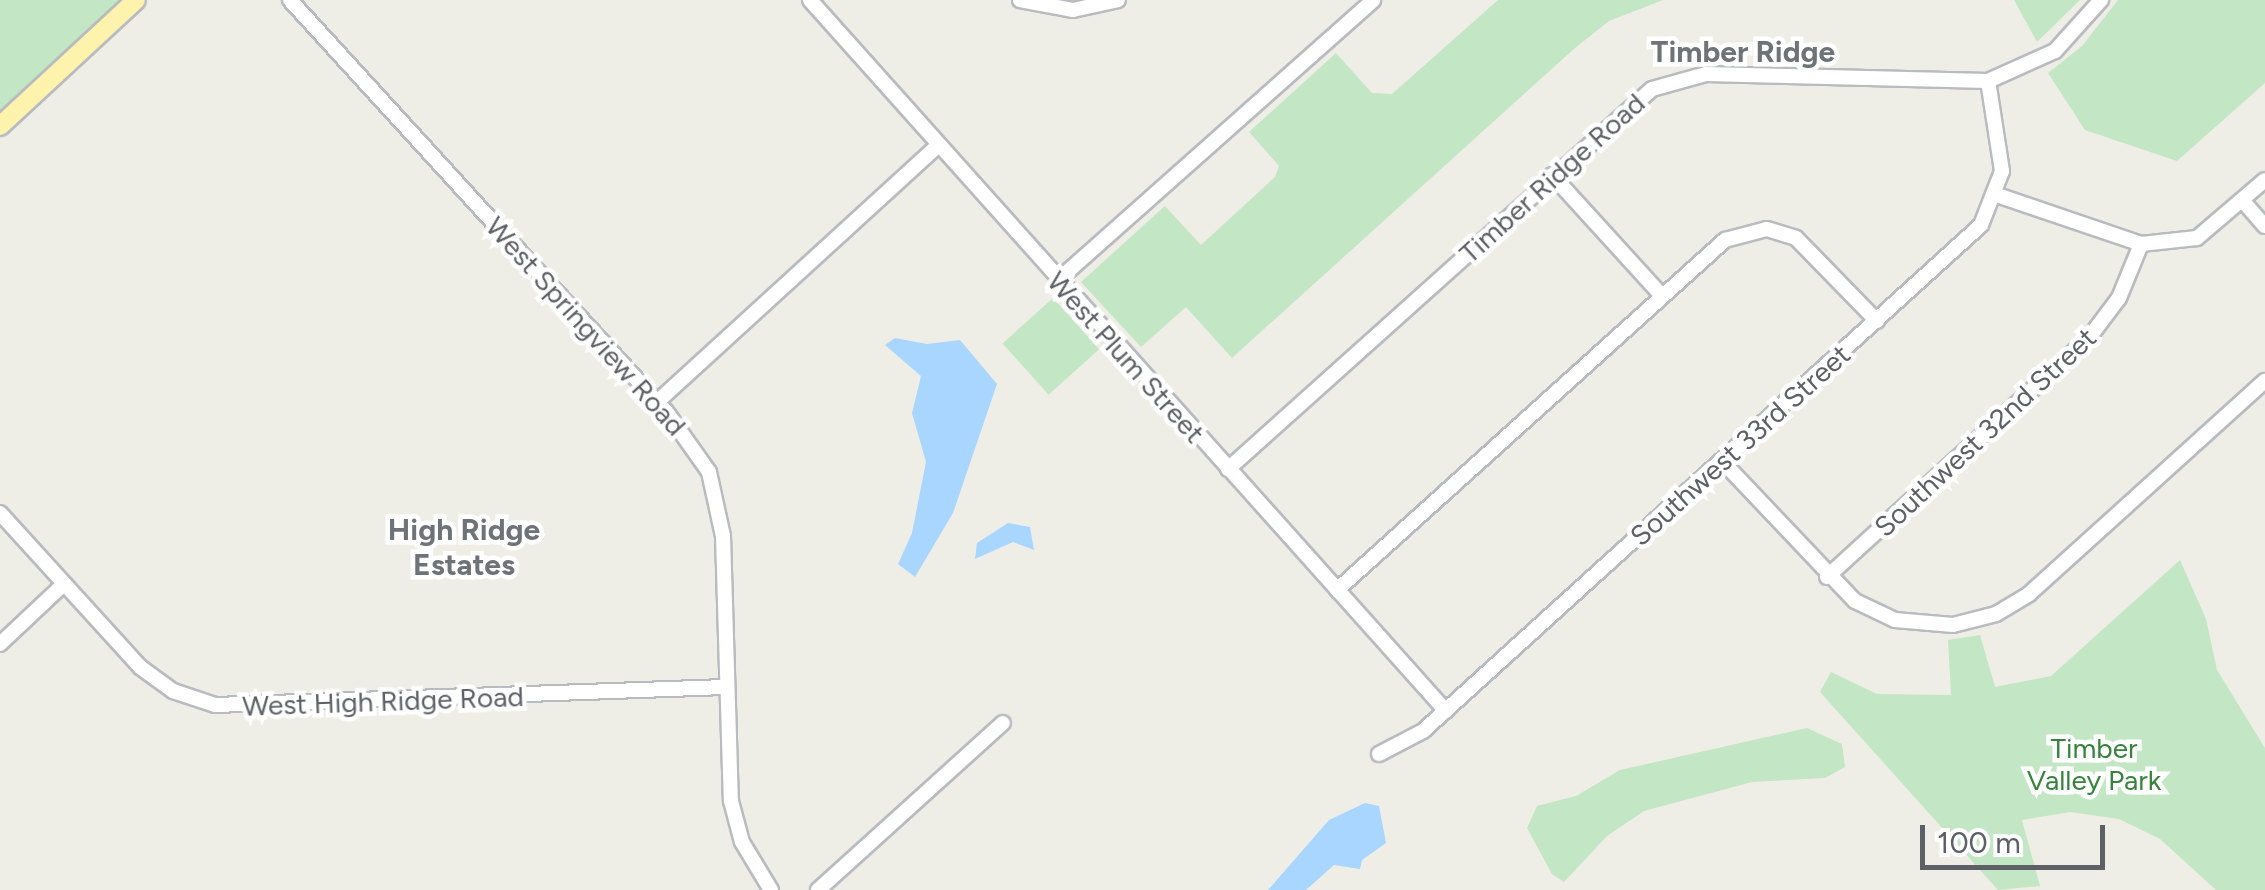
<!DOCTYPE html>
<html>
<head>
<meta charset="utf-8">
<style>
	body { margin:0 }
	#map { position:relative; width:2265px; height:890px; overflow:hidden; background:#efeee6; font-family:Figtree,sans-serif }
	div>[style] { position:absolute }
	.green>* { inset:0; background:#c3e6c4; transform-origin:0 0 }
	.water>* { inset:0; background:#a8d6fe }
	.roads { filter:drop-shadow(2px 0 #b8bbbf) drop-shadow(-2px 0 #b8bbbf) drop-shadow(0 2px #b8bbbf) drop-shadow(0 -2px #b8bbbf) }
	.minor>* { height:14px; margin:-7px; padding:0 7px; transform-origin:7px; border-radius:7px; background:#fff }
	.major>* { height:18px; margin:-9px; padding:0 9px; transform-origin:9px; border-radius:9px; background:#fef3ad }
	span { translate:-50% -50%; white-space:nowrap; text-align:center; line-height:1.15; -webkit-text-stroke:9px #fff; paint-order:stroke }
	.street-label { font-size:28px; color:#5d6166 }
	.park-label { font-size:28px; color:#36843c }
	.neighbourhood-label { font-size:30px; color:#6e7378; font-weight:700 }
	.scale { position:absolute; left:1920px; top:825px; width:185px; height:45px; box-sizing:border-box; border:5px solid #5d6166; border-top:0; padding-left:12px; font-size:30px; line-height:35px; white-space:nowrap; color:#5d6166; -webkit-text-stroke:8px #fff; paint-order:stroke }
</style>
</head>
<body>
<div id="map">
	<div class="green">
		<i style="clip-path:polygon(0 0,123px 0,0 114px)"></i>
		<i style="clip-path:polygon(1498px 0,1663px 0,1609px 21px,1575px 48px,1232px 358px,1186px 307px,1141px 347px,1081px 282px,1165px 206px,1201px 245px,1275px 177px,1279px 166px,1249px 132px,1336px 53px,1372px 93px,1392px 94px)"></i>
		<i style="clip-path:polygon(2014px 0,2080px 0,2037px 42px)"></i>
		<i style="clip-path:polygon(2118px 0,2265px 0,2265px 83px,2177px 161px,2085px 130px,2048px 73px,2082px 46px)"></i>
		<i style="left:1053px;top:298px;width:69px;height:68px;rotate:48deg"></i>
		<i style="clip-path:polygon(2180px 560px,2206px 619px,2217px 670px,2265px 748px,2265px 890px,2216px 890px,2160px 839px,2119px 819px,2070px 812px,2022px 820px,2040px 886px,1998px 890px,1820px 692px,1831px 672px,1877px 694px,1951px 695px,1948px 640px,1980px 635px,1995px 687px,2051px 676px)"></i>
		<i style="clip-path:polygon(1807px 728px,1842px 744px,1845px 767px,1825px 778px,1752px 782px,1644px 811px,1607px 836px,1564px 882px,1552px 874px,1527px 828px,1537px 806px,1576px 796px,1620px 770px)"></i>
	</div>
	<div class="water">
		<i style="clip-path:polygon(895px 338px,927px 344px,960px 340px,997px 384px,953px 513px,915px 577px,898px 564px,912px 533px,926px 462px,912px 413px,921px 376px,885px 345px)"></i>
		<i style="clip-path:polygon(1008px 523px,1030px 527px,1034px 550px,1013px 542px,975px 559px,977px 543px)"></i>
		<i style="clip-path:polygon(1365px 803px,1379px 806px,1386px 843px,1362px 860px,1360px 869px,1334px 865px,1306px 890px,1268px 890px,1329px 820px)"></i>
	</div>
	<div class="roads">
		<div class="minor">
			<i style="left:290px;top:0;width:561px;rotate:47.6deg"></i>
			<i style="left:668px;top:414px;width:71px;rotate:54.7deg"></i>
			<i style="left:709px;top:472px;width:66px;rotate:77.7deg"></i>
			<i style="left:723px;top:536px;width:265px;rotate:88.3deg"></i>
			<i style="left:731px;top:801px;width:42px;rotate:75deg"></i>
			<i style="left:742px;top:842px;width:56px;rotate:58.9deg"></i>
			<i style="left:810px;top:0;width:954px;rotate:48.19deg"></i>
			<i style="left:1020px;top:0;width:54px;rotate:10.7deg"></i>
			<i style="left:1073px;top:10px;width:46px;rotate:-12.5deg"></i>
			<i style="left:1552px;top:175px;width:164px;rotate:47.7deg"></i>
			<i style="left:1997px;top:195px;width:152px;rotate:18.8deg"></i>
			<i style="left:2243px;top:201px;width:33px;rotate:49deg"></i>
			<i style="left:1057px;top:281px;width:423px;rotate:-41.6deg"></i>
			<i style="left:657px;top:402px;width:379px;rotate:-42.4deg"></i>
			<i style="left:1722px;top:461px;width:193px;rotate:46.5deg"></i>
			<i style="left:1855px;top:601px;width:44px;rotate:25.4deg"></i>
			<i style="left:1895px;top:620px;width:58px;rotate:4.9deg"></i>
			<i style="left:1953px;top:625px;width:44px;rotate:-14.3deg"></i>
			<i style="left:1996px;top:614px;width:39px;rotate:-31deg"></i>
			<i style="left:2029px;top:594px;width:318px;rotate:-42.1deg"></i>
			<i style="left:1228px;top:469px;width:569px;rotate:-41.87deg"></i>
			<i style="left:1652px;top:89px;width:56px;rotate:-15.5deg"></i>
			<i style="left:1706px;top:74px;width:282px;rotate:1.4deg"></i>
			<i style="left:1988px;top:81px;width:73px;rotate:-24.1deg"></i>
			<i style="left:2055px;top:51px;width:69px;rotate:-48deg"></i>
			<i style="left:0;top:513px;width:208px;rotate:47.7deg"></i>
			<i style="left:140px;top:667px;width:41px;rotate:36deg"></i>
			<i style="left:173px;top:691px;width:44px;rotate:18.4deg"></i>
			<i style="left:215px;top:705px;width:510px;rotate:-2.02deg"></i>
			<i style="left:1827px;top:577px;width:353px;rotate:-42.4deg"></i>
			<i style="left:2088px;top:339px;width:51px;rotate:-52.9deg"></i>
			<i style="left:2119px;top:298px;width:58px;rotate:-67.8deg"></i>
			<i style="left:2141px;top:244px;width:56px;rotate:-6.1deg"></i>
			<i style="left:2197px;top:238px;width:89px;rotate:-40.5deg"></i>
			<i style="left:1337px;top:590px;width:523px;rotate:-42.05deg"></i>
			<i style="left:1725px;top:240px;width:43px;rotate:-14.7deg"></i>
			<i style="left:1767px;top:229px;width:30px;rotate:17deg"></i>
			<i style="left:1796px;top:238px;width:116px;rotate:45.7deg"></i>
			<i style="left:0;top:644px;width:88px;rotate:-43.2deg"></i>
			<i style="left:1379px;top:754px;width:50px;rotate:-27.6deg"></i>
			<i style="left:1423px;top:731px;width:753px;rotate:-42.2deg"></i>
			<i style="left:1981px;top:225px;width:58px;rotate:-68.7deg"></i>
			<i style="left:2002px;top:171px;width:91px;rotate:-98.8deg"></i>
			<i style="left:818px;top:890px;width:249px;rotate:-42.1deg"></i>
		</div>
		<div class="major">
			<i style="left:0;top:126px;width:185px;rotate:-42.8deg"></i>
		</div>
	</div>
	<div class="street-label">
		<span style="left:1552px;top:178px;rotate:-42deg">Timber Ridge Road</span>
		<span style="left:586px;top:326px;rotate:48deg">West Springview Road</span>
		<span style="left:1126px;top:357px;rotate:48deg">West Plum Street</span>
		<span style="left:1985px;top:432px;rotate:-43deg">Southwest 32nd Street</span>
		<span style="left:1740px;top:445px;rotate:-42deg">Southwest 33rd Street</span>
		<span style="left:383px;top:701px;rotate:-2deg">West High Ridge Road</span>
	</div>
	<div class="park-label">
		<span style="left:2094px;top:764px">Timber<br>Valley Park</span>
	</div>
	<div class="neighbourhood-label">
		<span style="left:1743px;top:52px">Timber Ridge</span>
		<span style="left:464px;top:547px">High Ridge<br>Estates</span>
	</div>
	<div class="scale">100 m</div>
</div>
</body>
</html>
